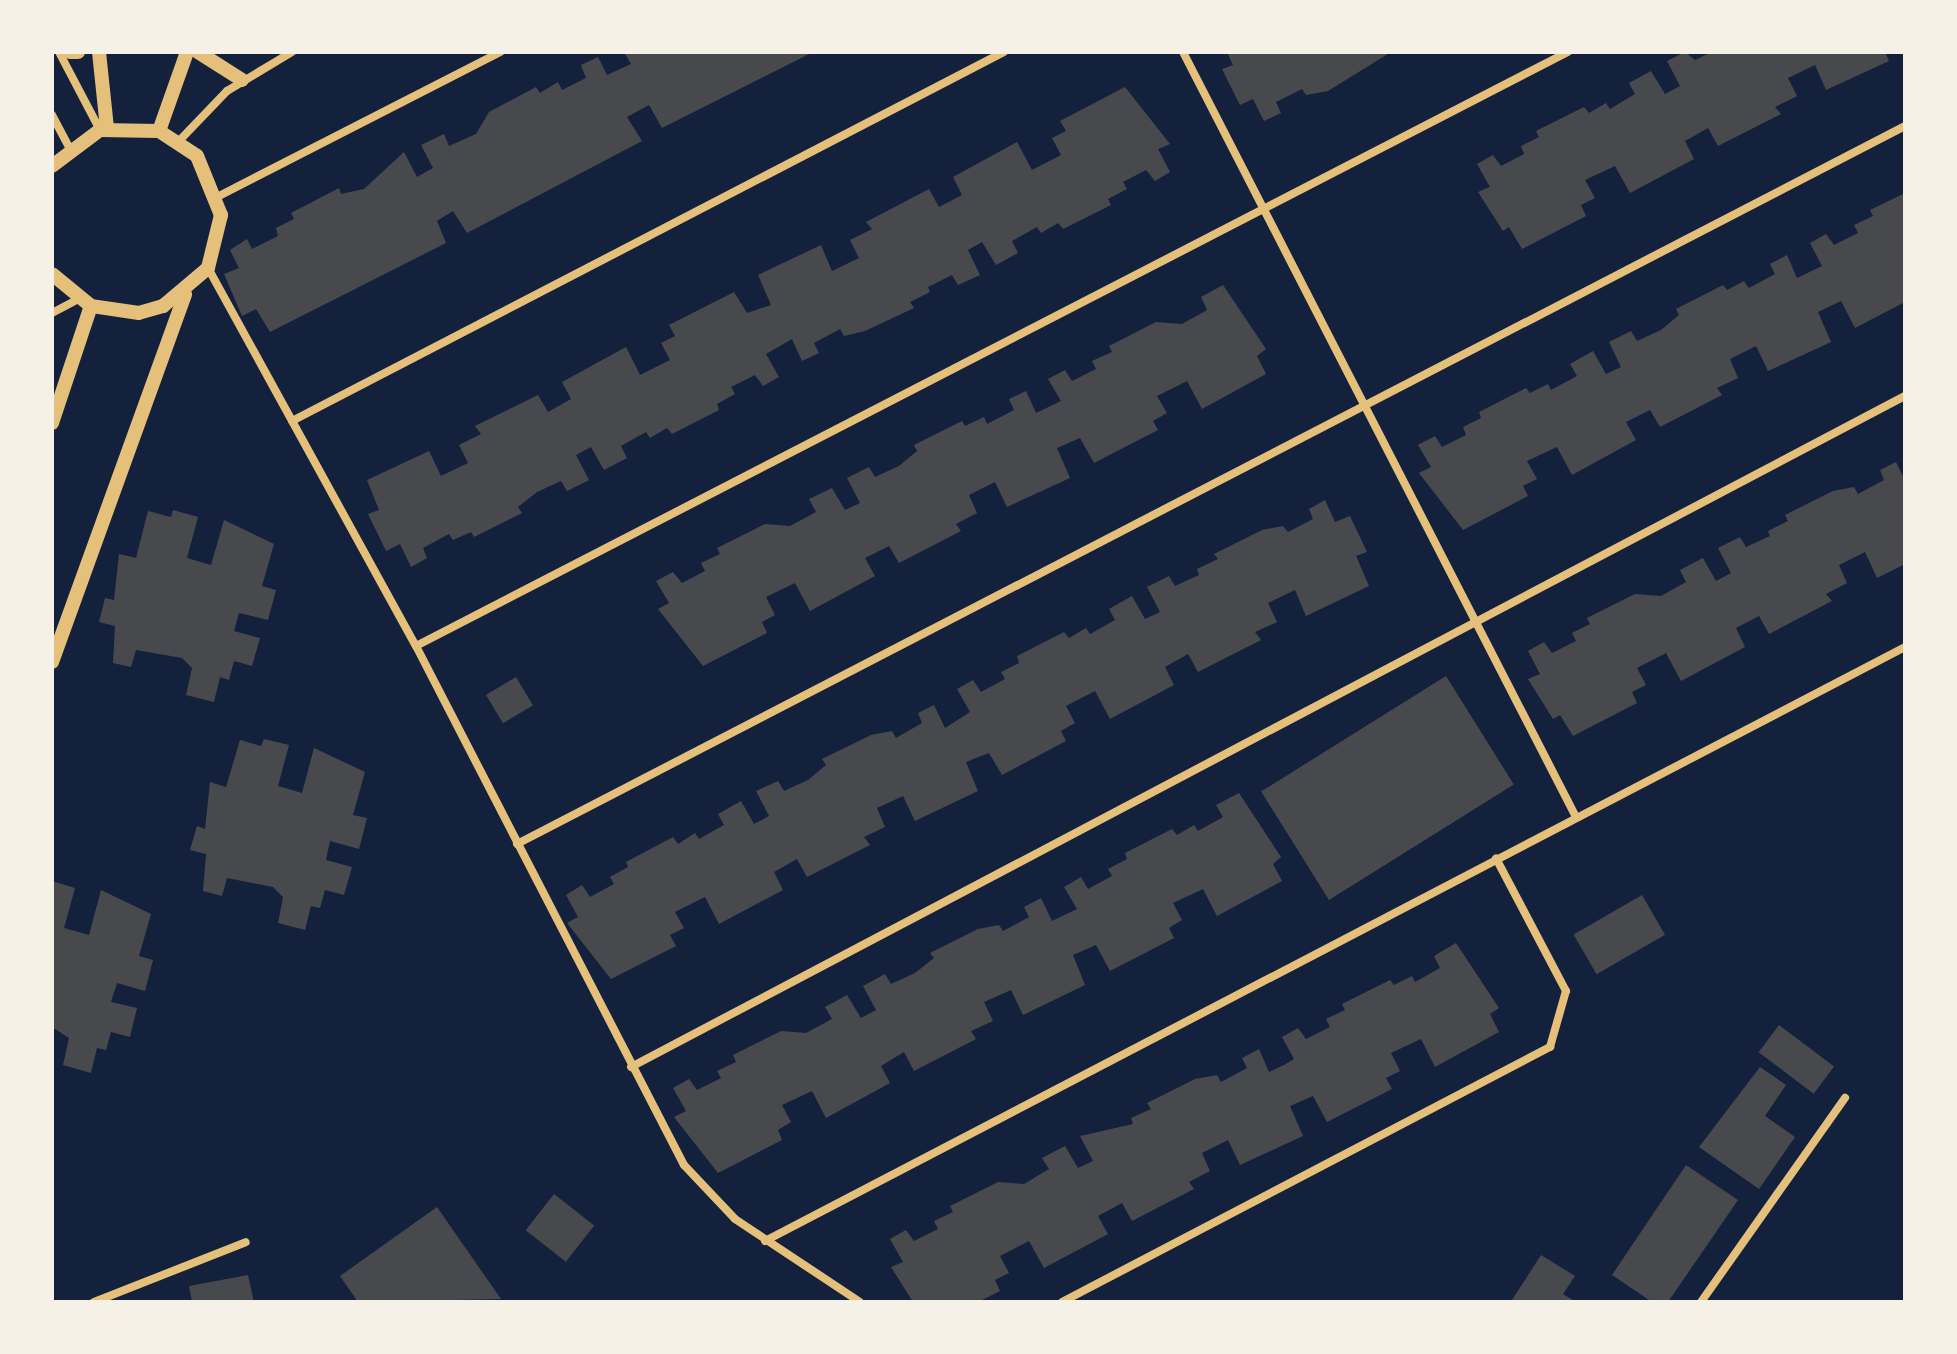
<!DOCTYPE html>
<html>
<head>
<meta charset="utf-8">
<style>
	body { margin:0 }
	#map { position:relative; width:1957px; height:1354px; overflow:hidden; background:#14213d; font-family:"Nunito Sans",sans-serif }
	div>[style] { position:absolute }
	.building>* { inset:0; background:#48494c; transform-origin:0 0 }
	.minor>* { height:8px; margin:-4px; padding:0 4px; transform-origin:4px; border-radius:4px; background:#e5c07b }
	.tertiary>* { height:14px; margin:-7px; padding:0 7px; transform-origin:7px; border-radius:7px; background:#e5c07b }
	span { translate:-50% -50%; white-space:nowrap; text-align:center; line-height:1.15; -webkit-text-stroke:8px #f6f1e7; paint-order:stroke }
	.frame { position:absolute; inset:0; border:54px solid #f6f1e7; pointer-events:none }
</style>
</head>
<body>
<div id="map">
	<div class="building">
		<i style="clip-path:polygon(624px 52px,813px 52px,662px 128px,649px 105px,627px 117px,642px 141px,467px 233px,453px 211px,437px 221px,446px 243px,270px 332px,256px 309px,242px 316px,224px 274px,239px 268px,230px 250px,247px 239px,252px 249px,278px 236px,276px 228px,294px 219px,291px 213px,339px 188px,341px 194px,364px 189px,404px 152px,417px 177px,433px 168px,421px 145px,444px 134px,449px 146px,476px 134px,489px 112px,536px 87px,540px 93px,558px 82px,562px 90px,586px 78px,581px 65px,598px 57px,607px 75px,631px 64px)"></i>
		<i style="clip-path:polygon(1227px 52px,1391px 52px,1328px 91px,1306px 95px,1302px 89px,1276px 102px,1281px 113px,1264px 121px,1253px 99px,1240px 105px,1222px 69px,1233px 65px)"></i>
		<i style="clip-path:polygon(1685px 52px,1695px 60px,1712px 52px,1885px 52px,1889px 61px,1826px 90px,1815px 65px,1788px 78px,1797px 96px,1775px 107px,1781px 114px,1718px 146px,1708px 128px,1685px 141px,1694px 159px,1630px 193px,1615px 166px,1585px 180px,1595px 198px,1581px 205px,1586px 216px,1522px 249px,1509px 227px,1503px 231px,1478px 192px,1490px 187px,1477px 164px,1493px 155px,1501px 166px,1524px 154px,1521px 146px,1539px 137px,1536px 131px,1584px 107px,1589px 113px,1606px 103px,1610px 109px,1635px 94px,1629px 83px,1651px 71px,1665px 94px,1680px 86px,1667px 61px)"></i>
		<i style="clip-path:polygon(1125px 87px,1170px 144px,1158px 149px,1170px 172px,1155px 181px,1146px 170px,1123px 182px,1127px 189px,1108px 199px,1111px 205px,1063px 229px,1058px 223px,1041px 233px,1037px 227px,1012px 241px,1018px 253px,996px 265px,982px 242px,968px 250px,980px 275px,958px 285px,952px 275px,928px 287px,930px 292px,910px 302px,914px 308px,865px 331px,844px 336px,840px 329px,814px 343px,819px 353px,802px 361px,792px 339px,766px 354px,779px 377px,763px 386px,755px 375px,731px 387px,735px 394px,717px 404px,719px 410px,672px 434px,667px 428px,650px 438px,646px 432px,621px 446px,627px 458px,604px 470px,591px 447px,576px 455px,589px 480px,567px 491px,561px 481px,537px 492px,518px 507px,522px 513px,474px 537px,471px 532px,453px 540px,449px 534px,423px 548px,427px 558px,411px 567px,400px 544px,386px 551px,368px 514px,379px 510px,367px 480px,429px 451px,441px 476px,468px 463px,459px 445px,481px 434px,475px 426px,538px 395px,548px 412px,571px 399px,562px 382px,626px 347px,640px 375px,670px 360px,661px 343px,675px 336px,669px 325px,734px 292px,747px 313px,771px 305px,758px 275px,821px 245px,832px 271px,859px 258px,850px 240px,872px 229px,866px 222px,929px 189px,939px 207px,962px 195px,953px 177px,1017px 142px,1032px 170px,1061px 155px,1052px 138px,1066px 131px,1060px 121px)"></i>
		<i style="clip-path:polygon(1905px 193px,1905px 302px,1855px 328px,1841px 301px,1818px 312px,1831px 342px,1768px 371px,1756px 346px,1730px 359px,1738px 378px,1717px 388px,1722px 395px,1660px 427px,1650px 410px,1626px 422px,1636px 440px,1572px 475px,1557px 447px,1527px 461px,1537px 479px,1523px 486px,1528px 496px,1463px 530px,1419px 473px,1431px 467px,1418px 445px,1435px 436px,1442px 447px,1466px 435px,1463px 427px,1481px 418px,1479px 412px,1526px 388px,1530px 393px,1548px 384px,1551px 390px,1577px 376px,1570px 364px,1593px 351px,1606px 374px,1621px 367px,1609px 342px,1631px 331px,1637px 341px,1661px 330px,1679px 315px,1676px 309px,1723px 285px,1727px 290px,1744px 281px,1749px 288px,1775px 274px,1770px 264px,1787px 255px,1797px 278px,1822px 266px,1810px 243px,1826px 234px,1834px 245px,1858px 233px,1854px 225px,1873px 216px,1870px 210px)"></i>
		<i style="clip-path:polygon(1223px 285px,1266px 349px,1257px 356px,1266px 374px,1202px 409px,1187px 381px,1157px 396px,1167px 413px,1153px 421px,1158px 430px,1094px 463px,1080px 438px,1057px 448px,1070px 478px,1007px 507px,995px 482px,969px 495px,977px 513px,956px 524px,961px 531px,899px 563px,889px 546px,865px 558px,875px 576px,810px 611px,795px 583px,766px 597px,775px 615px,762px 622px,767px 633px,703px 666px,658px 609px,669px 603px,656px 581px,673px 572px,682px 583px,705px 571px,701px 563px,720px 554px,717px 548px,765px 524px,790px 526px,816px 512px,809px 499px,832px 488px,845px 510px,860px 503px,847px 478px,869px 467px,875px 477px,899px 466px,917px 451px,914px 445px,962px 421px,965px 426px,984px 417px,987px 424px,1014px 410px,1009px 399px,1026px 391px,1036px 413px,1061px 401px,1048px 379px,1065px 370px,1072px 381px,1096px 369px,1092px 361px,1112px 352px,1109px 346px,1156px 322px,1182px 324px,1207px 310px,1201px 297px)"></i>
		<i style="clip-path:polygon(1896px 462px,1905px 481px,1905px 564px,1877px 578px,1865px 552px,1839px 565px,1847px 583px,1826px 594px,1832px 601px,1769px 634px,1759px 616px,1736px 628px,1745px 647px,1681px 681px,1666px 653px,1637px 668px,1646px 685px,1632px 692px,1637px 703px,1573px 736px,1560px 715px,1553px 719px,1528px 679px,1540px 674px,1528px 651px,1544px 642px,1552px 653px,1576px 641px,1572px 633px,1590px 624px,1587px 618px,1635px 594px,1661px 596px,1686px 582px,1680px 570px,1703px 558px,1716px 581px,1731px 573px,1718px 548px,1740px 537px,1746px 547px,1770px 536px,1768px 531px,1788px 521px,1785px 515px,1833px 491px,1854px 487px,1858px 494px,1884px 480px,1880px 470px)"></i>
		<i style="clip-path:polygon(1325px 500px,1335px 522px,1350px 516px,1367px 552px,1356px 556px,1369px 586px,1306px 616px,1295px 590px,1268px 603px,1277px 622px,1255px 632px,1261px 640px,1198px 672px,1188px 654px,1165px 667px,1174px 685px,1110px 719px,1095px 691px,1066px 706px,1075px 723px,1061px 731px,1066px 741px,1002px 775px,989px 753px,966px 762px,978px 791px,915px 821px,903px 796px,877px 808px,885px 827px,864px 837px,870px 845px,807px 877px,797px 859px,774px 872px,783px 890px,719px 924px,705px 897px,675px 912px,684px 928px,670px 935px,676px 946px,611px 979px,567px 923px,578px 917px,566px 895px,582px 885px,590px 897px,614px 884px,610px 877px,628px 867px,626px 862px,673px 837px,678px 844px,695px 833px,699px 839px,724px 825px,718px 814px,741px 801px,754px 824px,769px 816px,756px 791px,778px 781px,784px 791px,808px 780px,826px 765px,822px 759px,871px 735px,892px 731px,896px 738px,922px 723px,918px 713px,934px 705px,945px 728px,970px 712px,957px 689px,973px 680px,981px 692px,1005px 679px,1001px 672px,1019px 663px,1017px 656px,1064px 632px,1069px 638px,1086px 628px,1090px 634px,1115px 620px,1109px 609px,1132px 596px,1145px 619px,1160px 612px,1147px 587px,1169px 576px,1175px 586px,1199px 575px,1197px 569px,1218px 559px,1214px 554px,1262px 530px,1283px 526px,1288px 532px,1313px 519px,1309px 509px)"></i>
		<i style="clip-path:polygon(173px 510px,198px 517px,187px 558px,211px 565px,224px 520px,274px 544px,262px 586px,276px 590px,268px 620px,239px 613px,234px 631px,260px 638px,252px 666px,234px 661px,229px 680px,220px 677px,214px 702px,186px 695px,192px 668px,182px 658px,136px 650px,131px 667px,113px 663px,115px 626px,99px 622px,105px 598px,114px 600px,119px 554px,136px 558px,148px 511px,171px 517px)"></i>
		<i style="left:1446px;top:676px;width:128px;height:218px;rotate:58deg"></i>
		<i style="left:516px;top:677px;width:33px;height:35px;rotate:59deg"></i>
		<i style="clip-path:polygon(264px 739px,289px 745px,278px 786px,302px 793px,314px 748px,365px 772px,353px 815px,367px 818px,359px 849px,330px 841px,326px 860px,352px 867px,344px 895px,325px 890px,320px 908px,311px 906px,305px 930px,278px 923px,283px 897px,273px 887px,227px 878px,222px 896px,203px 891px,206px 854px,190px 850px,197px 826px,205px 829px,210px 782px,226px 787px,240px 740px,261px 746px)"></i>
		<i style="clip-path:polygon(1239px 793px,1281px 857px,1273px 864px,1282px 881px,1217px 916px,1203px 889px,1173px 903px,1182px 920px,1169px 928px,1174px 938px,1110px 971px,1096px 945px,1073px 955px,1085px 985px,1023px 1015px,1011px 990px,984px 1002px,993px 1021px,971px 1031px,976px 1039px,914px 1071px,904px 1052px,881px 1066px,890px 1083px,826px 1118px,812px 1091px,782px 1105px,791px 1122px,778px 1130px,782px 1140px,718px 1173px,674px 1117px,686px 1111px,673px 1088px,689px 1079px,697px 1090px,721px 1078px,717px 1071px,736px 1062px,733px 1055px,781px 1031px,806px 1033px,832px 1019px,825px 1007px,847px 995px,861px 1018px,876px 1010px,863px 986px,885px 974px,891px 984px,915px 973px,934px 958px,930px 953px,978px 929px,999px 925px,1003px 931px,1029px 917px,1024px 907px,1041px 898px,1052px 921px,1077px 909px,1064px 887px,1081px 877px,1088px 889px,1112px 876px,1108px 869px,1127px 859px,1125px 853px,1172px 829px,1177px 835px,1194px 825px,1198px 831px,1223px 817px,1216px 805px)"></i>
		<i style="clip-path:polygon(52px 881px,75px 888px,64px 928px,89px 935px,101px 890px,151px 914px,139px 956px,153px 960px,145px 991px,117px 983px,111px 1002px,137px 1008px,130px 1037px,111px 1032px,106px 1050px,97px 1048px,91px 1073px,63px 1065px,69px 1038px,52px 1027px)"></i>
		<i style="left:1642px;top:895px;width:46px;height:79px;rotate:60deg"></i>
		<i style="clip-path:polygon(1456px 943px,1499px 1008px,1490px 1014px,1499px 1032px,1435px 1067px,1421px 1039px,1391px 1053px,1400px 1071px,1386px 1078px,1392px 1089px,1327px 1122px,1313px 1096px,1290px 1106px,1303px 1136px,1240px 1165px,1228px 1140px,1202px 1153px,1210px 1171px,1189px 1182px,1194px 1189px,1132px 1221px,1122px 1203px,1098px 1216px,1108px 1234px,1044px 1268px,1029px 1241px,1000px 1256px,1009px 1273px,995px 1280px,1000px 1291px,978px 1302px,913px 1302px,891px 1267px,903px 1262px,890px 1239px,906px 1230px,914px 1241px,938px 1229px,934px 1221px,953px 1212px,950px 1206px,998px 1182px,1024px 1184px,1049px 1169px,1042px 1158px,1065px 1146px,1078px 1168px,1093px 1161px,1080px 1136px,1133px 1124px,1131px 1118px,1151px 1109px,1147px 1103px,1195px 1079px,1217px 1075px,1221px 1082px,1247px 1068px,1242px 1058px,1259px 1049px,1269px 1072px,1284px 1065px,1294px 1059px,1282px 1037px,1298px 1028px,1306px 1039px,1330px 1027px,1326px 1019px,1345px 1010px,1342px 1004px,1390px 980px,1394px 985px,1412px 976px,1415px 982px,1440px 968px,1434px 956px)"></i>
		<i style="left:1779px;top:1025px;width:69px;height:34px;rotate:37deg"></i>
		<i style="clip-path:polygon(1760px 1067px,1786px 1085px,1765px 1116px,1795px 1137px,1759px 1189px,1699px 1147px)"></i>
		<i style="clip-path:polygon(1686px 1165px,1738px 1200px,1668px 1302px,1652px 1302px,1612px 1275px)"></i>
		<i style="left:554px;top:1194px;width:51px;height:46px;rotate:38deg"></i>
		<i style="clip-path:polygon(437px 1207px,501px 1299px,358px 1302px,340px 1276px)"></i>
		<i style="clip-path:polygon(1541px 1255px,1575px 1276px,1563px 1294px,1576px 1302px,1512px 1300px)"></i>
		<i style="clip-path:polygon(248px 1275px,254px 1302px,192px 1302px,189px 1286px)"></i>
	</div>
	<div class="minor">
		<i style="left:59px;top:52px;width:88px;rotate:62.3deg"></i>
		<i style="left:1183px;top:52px;width:860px;rotate:62.81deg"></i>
		<i style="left:52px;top:115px;width:36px;rotate:62deg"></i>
		<i style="left:179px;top:141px;width:69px;rotate:-46.2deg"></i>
		<i style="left:227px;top:91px;width:76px;rotate:-31deg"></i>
		<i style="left:219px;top:196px;width:316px;rotate:-27.1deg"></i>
		<i style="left:208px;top:268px;width:431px;rotate:61.2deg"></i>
		<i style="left:416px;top:646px;width:584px;rotate:62.69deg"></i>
		<i style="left:684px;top:1165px;width:74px;rotate:46.6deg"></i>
		<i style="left:735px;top:1219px;width:150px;rotate:33.6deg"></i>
		<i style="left:52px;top:313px;width:30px;rotate:-28deg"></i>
		<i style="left:292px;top:421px;width:802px;rotate:-27.4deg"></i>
		<i style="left:416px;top:646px;width:1296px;rotate:-27.28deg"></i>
		<i style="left:517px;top:844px;width:1563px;rotate:-27.35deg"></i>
		<i style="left:631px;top:1067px;width:1440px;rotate:-27.78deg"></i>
		<i style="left:765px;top:1241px;width:1285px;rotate:-27.52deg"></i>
		<i style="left:94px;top:1302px;width:163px;rotate:-21.5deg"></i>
		<i style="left:1062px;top:1302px;width:551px;rotate:-27.59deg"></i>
		<i style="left:1550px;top:1047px;width:58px;rotate:-74.1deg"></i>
		<i style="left:1566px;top:991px;width:150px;rotate:-117.8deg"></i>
		<i style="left:1701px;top:1302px;width:250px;rotate:-54.8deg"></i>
	</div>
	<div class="tertiary">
		<i style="left:70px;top:52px;width:8px"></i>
		<i style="left:99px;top:52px;width:76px;rotate:84deg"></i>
		<i style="left:198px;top:52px;width:52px;rotate:32.5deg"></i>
		<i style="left:159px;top:131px;width:84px;rotate:-70.5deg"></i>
		<i style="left:52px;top:166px;width:60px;rotate:-36.9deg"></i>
		<i style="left:100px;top:130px;width:59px;rotate:1deg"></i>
		<i style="left:159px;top:131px;width:45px;rotate:33.3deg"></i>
		<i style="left:197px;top:156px;width:64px;rotate:67.9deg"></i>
		<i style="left:221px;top:215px;width:55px;rotate:103.8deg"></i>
		<i style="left:208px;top:268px;width:59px;rotate:139.8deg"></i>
		<i style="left:163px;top:306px;width:25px;rotate:164deg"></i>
		<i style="left:139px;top:313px;width:49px;rotate:-171.7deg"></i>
		<i style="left:91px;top:306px;width:50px;rotate:-140.6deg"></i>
		<i style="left:52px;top:423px;width:123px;rotate:-71.6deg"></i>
		<i style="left:52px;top:662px;width:391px;rotate:-70.1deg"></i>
	</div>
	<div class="frame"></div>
</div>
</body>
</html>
